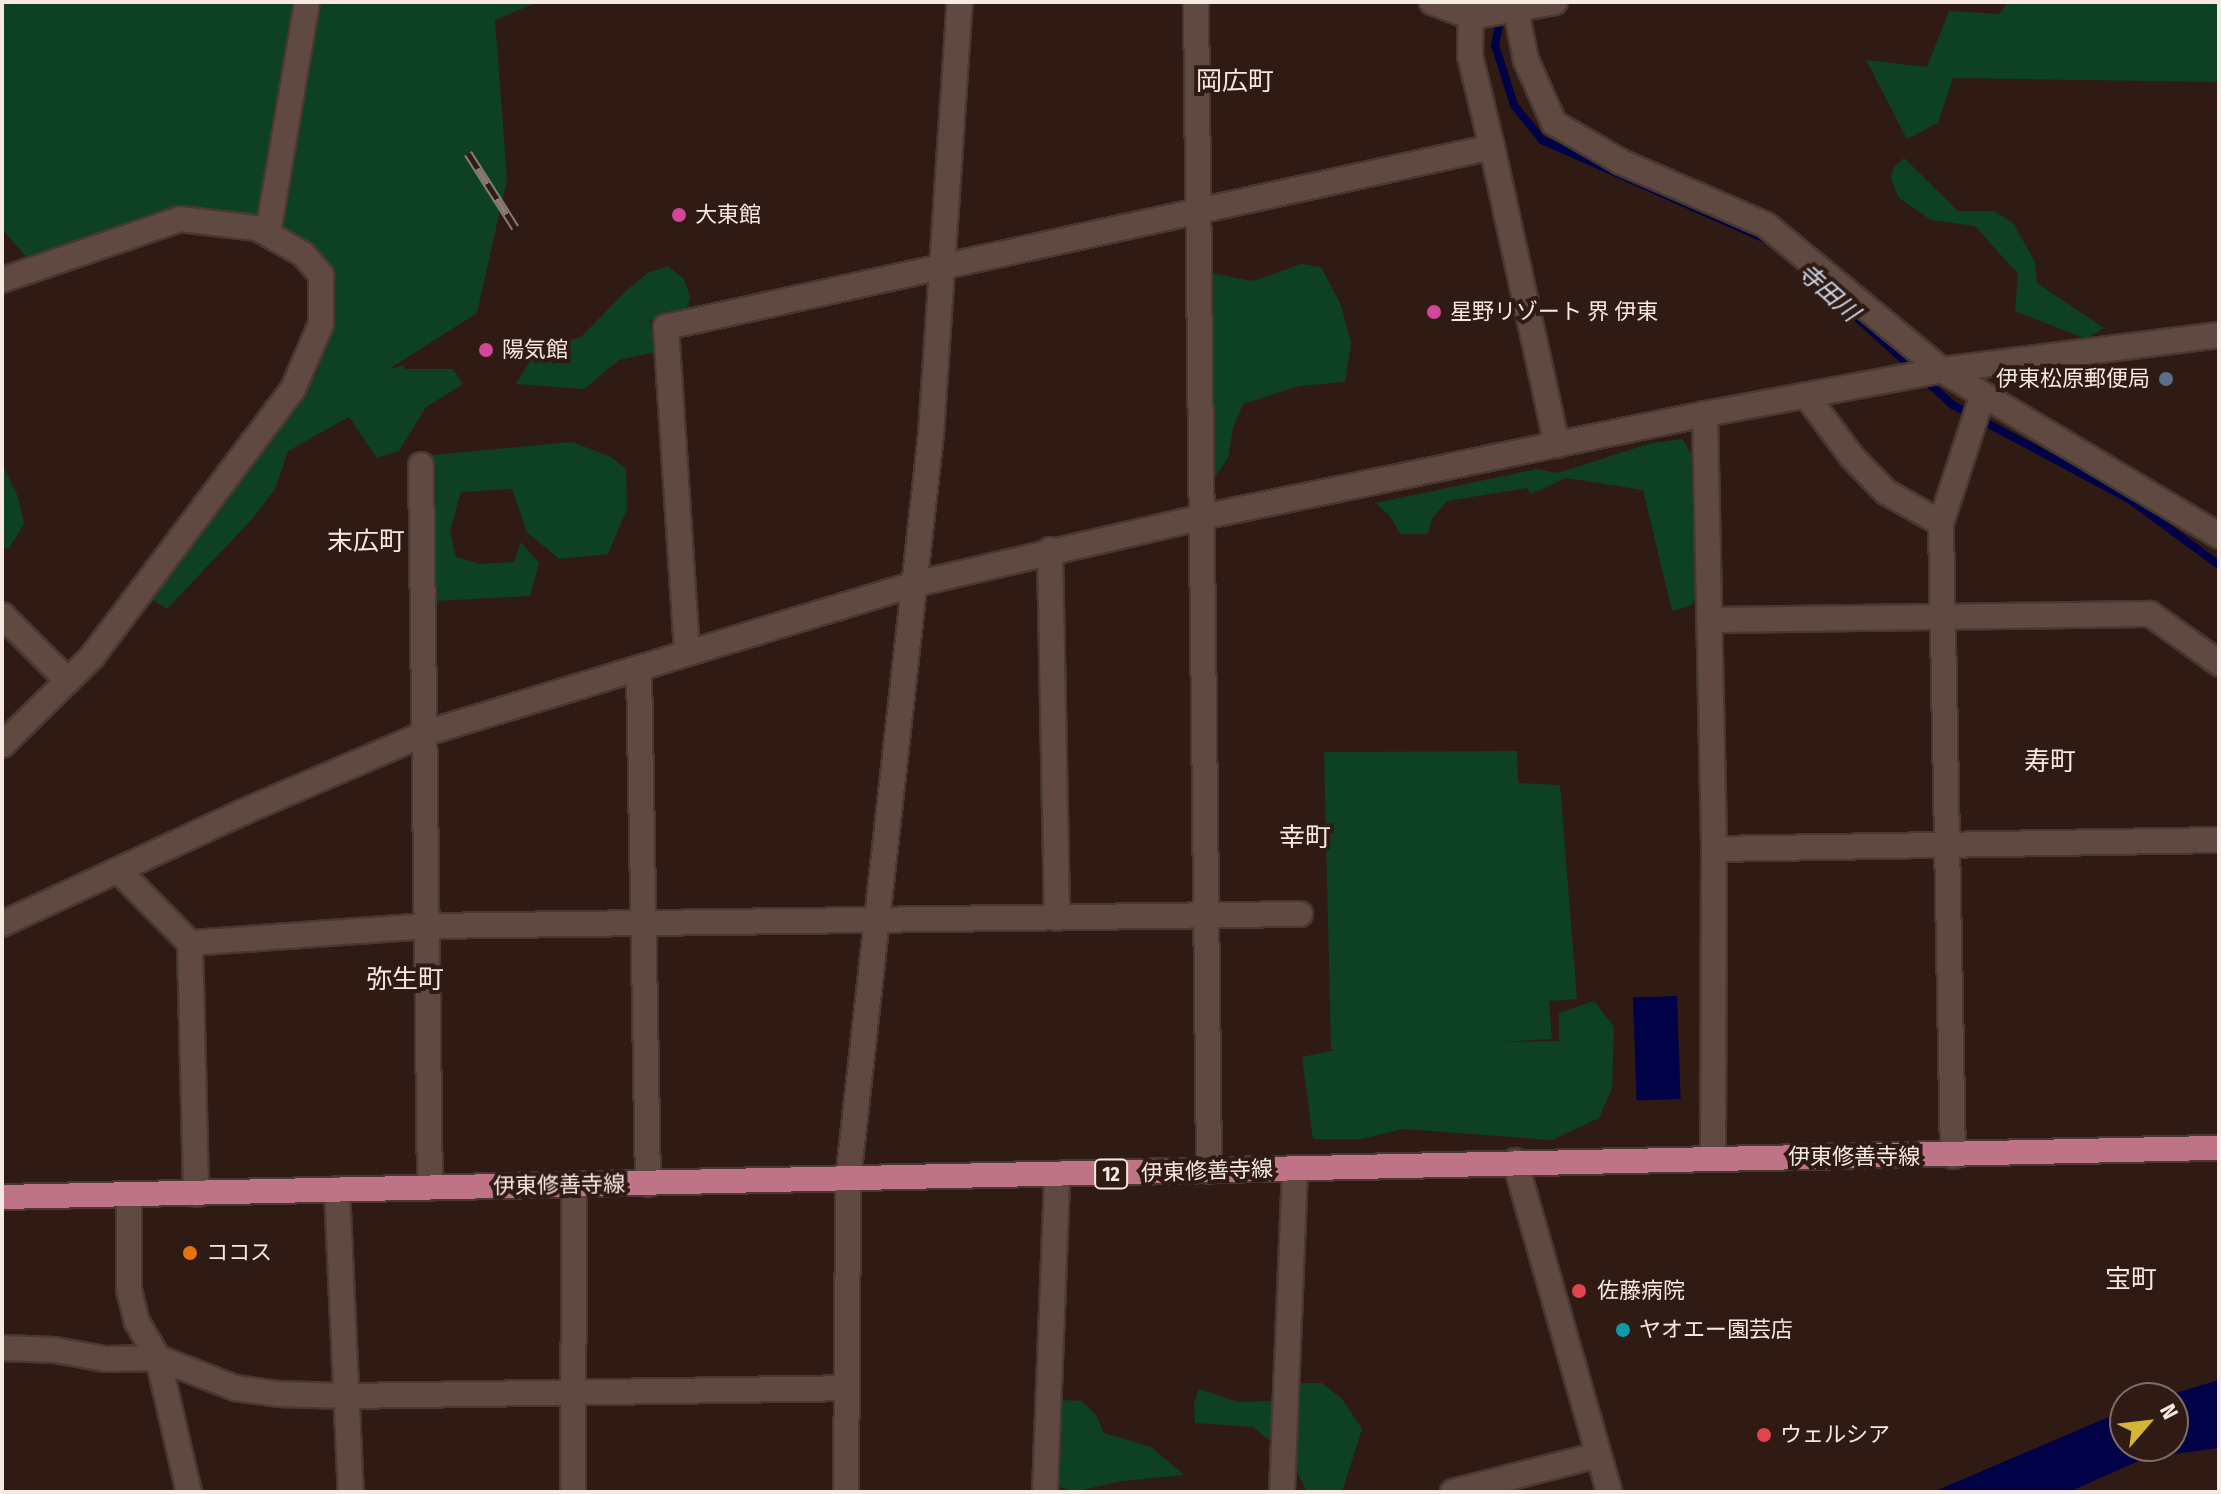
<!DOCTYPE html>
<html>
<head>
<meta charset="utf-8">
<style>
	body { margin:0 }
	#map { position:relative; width:2221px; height:1494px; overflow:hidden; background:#2f1b14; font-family:"Fira Sans Condensed","Noto Sans JP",sans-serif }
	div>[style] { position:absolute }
	.green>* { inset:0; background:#0e4024 }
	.water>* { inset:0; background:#000146; transform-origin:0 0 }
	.stream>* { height:8px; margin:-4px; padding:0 4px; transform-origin:4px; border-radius:4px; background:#000146 }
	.roads { filter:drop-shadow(2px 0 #473833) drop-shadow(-2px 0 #473833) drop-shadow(0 2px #473833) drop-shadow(0 -2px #473833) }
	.minor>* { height:24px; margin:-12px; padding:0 12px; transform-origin:12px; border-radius:12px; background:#5f4941 }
	.major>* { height:24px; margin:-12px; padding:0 12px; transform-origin:12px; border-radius:12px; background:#be7486 }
	.rail>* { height:9px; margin-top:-4.5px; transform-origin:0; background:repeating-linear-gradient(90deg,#2f1b14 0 18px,#8b7a73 0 36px); box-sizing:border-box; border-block:2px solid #8b7a73 }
	.dots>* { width:22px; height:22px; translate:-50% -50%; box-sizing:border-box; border:4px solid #2f1b14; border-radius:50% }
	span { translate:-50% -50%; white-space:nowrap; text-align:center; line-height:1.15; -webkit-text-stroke:8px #2f1b14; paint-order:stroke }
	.shield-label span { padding:2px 6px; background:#2f1b14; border:2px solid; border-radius:6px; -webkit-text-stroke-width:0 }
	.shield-label { font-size:20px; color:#f6e8e2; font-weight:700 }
	.poi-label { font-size:22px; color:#f6e8e2 }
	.left { translate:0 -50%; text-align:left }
	.right { translate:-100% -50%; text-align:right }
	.street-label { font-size:22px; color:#f6e8e2 }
	.water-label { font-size:24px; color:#cdd7eb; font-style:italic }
	.quarter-label { font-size:26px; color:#f6e8e2 }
	.frame { position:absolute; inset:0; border:4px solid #f6e8e2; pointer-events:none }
	.north { position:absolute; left:2109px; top:1382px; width:80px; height:80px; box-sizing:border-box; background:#2f1b14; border:2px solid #7f6d66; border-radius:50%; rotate:62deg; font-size:22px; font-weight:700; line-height:32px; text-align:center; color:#f6e8e2 }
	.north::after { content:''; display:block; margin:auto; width:28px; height:36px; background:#d3b635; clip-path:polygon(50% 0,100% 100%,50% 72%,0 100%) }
</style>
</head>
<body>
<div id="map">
	<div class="green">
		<i style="clip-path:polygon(2px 2px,538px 2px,495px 20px,507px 179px,477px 313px,389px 369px,405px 365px,403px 369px,453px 369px,463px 384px,426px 407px,399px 451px,377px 458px,349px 417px,288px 451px,275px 489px,253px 518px,167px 609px,150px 598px,317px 373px,325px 334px,303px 254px,222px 223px,28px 259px,2px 229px)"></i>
		<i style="clip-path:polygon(2007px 2px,2219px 2px,2219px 82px,1953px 78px,1938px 123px,1907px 139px,1866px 60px,1927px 67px,1949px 11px,2000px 14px)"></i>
		<i style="clip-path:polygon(1904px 158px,1958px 211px,1994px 211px,2013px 223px,2035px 262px,2037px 283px,2104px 328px,2086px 339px,2015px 311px,2018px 274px,1975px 226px,1931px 220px,1899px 198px,1891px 179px,1894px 167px)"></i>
		<i style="clip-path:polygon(1301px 264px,1321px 267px,1341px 305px,1351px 343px,1345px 382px,1299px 386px,1243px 404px,1233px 428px,1228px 458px,1213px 479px,1211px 273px,1253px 281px)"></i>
		<i style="clip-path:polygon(668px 266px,684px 279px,690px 297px,688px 307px,650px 320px,655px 352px,619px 360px,584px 389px,516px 384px,530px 361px,549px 346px,581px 337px,627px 290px,648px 273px)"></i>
		<i style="clip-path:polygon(1682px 439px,1694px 458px,1701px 580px,1692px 605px,1672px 611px,1643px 490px,1566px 478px,1531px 494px,1527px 488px,1447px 501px,1432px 519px,1428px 534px,1400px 534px,1390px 516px,1376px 503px,1537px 469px,1558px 473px,1648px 444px)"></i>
		<i style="clip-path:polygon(572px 442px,611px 457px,626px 469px,627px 509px,608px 554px,559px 559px,527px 532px,512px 489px,461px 492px,450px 531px,456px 557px,480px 564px,514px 562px,521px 542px,539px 563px,530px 596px,435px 601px,432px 455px)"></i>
		<i style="clip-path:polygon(2px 464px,18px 497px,24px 524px,9px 548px,2px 549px)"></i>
		<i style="clip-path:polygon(1517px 751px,1518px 783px,1560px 785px,1577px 999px,1549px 1001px,1552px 1039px,1499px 1042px,1559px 1041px,1559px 1013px,1594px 1001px,1614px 1027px,1612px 1088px,1599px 1118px,1552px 1140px,1403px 1129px,1361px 1139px,1313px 1139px,1302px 1057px,1335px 1050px,1331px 1049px,1324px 752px)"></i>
		<i style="clip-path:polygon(1292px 1383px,1322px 1383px,1342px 1399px,1362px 1429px,1342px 1492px,1307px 1492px,1290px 1457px,1253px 1427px,1195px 1423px,1194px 1402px,1199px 1389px,1238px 1402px,1271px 1401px)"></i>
		<i style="clip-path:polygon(1061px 1400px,1082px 1401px,1096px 1415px,1104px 1433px,1151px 1447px,1184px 1475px,1122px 1481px,1073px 1492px,1058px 1486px)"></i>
	</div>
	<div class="water">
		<i style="left:1677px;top:996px;width:103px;height:44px;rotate:88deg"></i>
		<i style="clip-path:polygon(2219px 1380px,2219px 1448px,2145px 1458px,2069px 1492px,1933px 1492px,2125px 1410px,2125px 1446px,2173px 1446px,2173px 1398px,2159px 1398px)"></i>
	</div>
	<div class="stream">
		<i style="left:1501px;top:15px;width:31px;rotate:101deg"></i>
		<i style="left:1495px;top:45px;width:63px;rotate:72.4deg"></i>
		<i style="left:1514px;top:105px;width:45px;rotate:51.3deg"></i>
		<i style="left:1542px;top:140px;width:252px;rotate:23.9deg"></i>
		<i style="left:1818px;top:283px;width:130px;rotate:41.9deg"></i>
		<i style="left:1925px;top:380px;width:38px;rotate:42deg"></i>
		<i style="left:1953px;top:405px;width:200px;rotate:28.1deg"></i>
		<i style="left:2129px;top:499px;width:112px;rotate:36.3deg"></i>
	</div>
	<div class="roads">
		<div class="minor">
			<i style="left:1196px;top:2px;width:1169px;rotate:89.36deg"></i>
			<i style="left:1432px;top:2px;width:42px;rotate:21deg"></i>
			<i style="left:1471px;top:17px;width:85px;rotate:-10.1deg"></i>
			<i style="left:1516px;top:10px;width:51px;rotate:78.7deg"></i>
			<i style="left:1526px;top:60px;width:69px;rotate:66deg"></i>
			<i style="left:1554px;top:123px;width:78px;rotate:30.2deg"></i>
			<i style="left:1621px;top:162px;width:158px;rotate:23.5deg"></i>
			<i style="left:1766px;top:225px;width:228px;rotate:39.5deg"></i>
			<i style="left:1942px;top:370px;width:323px;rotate:30.9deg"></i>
			<i style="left:1492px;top:147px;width:305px;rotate:77.7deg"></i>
			<i style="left:268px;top:233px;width:234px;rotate:-80.4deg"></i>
			<i style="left:2px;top:280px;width:188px;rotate:-18.9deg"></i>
			<i style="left:180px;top:219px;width:78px;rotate:6.7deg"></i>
			<i style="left:257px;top:228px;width:53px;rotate:29.5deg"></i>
			<i style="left:303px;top:254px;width:28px;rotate:49deg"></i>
			<i style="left:321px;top:275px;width:49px;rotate:90deg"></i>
			<i style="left:321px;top:324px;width:71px;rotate:113.3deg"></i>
			<i style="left:293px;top:389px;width:335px;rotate:126.9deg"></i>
			<i style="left:92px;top:657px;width:126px;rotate:135.6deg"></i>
			<i style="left:1806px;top:395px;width:77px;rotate:53.4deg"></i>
			<i style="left:1852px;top:457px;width:49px;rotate:45.8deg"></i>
			<i style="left:1886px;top:492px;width:63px;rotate:29.4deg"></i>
			<i style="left:1705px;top:414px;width:435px;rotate:88.8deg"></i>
			<i style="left:1714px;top:849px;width:308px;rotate:90.2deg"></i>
			<i style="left:421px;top:465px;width:723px;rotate:89.29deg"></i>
			<i style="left:1050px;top:550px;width:368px;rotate:88.9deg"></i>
			<i style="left:2px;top:615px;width:93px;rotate:45deg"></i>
			<i style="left:1710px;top:620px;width:440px;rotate:-0.8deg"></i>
			<i style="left:2150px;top:614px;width:85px;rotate:35.4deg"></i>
			<i style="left:687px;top:652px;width:326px;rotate:-93.7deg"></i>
			<i style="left:666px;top:327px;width:845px;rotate:-12.29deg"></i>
			<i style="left:1492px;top:147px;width:94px;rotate:-103.6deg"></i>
			<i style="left:1470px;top:56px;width:39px;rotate:-89deg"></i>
			<i style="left:1471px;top:17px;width:17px;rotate:-65deg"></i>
			<i style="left:639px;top:668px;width:516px;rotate:89deg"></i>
			<i style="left:1714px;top:849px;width:505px;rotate:-1.02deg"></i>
			<i style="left:119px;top:871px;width:101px;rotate:45.4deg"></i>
			<i style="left:190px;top:943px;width:251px;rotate:88.6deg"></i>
			<i style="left:2px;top:924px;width:266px;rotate:-24.9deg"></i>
			<i style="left:243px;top:812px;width:199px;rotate:-23.3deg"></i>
			<i style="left:426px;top:733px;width:511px;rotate:-16.95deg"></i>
			<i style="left:915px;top:584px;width:295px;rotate:-13.1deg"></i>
			<i style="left:1202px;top:517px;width:513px;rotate:-11.57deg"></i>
			<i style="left:1705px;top:414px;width:241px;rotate:-10.5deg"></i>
			<i style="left:1942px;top:370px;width:279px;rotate:-7.2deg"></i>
			<i style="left:190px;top:943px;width:240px;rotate:-4.1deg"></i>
			<i style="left:429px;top:926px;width:871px;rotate:-0.79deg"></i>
			<i style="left:1953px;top:1156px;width:633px;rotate:-91.09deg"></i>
			<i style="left:1941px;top:523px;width:133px;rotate:-72deg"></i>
			<i style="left:1515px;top:1161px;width:344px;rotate:74.1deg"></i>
			<i style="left:337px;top:1189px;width:303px;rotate:87.4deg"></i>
			<i style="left:129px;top:1194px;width:96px;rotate:90deg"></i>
			<i style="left:129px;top:1290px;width:33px;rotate:76deg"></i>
			<i style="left:137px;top:1322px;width:42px;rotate:59.7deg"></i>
			<i style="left:158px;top:1358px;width:138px;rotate:77deg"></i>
			<i style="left:2px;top:1348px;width:53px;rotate:2.2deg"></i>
			<i style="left:55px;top:1350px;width:51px;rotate:10.2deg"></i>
			<i style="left:105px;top:1359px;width:53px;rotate:-1.1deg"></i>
			<i style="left:158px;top:1358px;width:83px;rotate:21.3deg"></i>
			<i style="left:235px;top:1388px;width:43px;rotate:7.9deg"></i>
			<i style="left:278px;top:1394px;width:69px;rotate:1.7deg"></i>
			<i style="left:347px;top:1396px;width:499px;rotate:-0.9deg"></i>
			<i style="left:573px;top:1492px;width:307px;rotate:-89.8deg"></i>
			<i style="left:846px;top:1492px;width:312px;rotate:-89.6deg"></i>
			<i style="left:848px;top:1180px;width:751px;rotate:-83.65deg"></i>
			<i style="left:931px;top:434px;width:433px;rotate:-86.2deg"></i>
			<i style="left:1045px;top:1492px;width:317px;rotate:-87.8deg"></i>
			<i style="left:1282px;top:1492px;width:324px;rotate:-87.7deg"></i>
			<i style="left:1453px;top:1492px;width:150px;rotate:-14.3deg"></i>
		</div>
		<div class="major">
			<i style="left:2px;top:1197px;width:2218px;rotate:-1.27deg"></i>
		</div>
	</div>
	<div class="rail">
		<i style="left:468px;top:153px;width:88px;rotate:57.6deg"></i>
	</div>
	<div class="dots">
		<i style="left:679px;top:215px;background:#d1479c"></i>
		<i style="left:1434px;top:312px;background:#d1479c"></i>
		<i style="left:486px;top:350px;background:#d1479c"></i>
		<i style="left:2166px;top:379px;background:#5c6f8a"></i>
		<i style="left:190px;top:1253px;background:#e8710a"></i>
		<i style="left:1579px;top:1291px;background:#e0444e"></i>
		<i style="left:1623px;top:1330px;background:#0f9aa8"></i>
		<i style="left:1764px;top:1435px;background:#e0444e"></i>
	</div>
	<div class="shield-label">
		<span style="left:1111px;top:1174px">12</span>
	</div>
	<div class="poi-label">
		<span class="left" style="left:695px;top:215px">大東館</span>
		<span class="left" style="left:1450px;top:312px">星野リゾート 界 伊東</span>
		<span class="left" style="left:502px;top:350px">陽気館</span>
		<span class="right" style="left:2150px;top:379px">伊東松原郵便局</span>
		<span class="left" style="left:206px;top:1253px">ココス</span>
		<span class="left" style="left:1597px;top:1291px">佐藤病院</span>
		<span class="left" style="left:1639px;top:1330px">ヤオエー園芸店</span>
		<span class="left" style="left:1780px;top:1435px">ウェルシア</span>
	</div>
	<div class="street-label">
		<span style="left:1854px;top:1157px">伊東修善寺線</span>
		<span style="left:1207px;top:1171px;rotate:-2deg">伊東修善寺線</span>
		<span style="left:559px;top:1185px;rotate:-1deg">伊東修善寺線</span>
	</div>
	<div class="water-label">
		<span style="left:1828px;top:293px;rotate:42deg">寺田川</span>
	</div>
	<div class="quarter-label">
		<span style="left:1235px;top:82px">岡広町</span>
		<span style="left:366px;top:542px">末広町</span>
		<span style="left:2050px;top:762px">寿町</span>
		<span style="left:1305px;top:838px">幸町</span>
		<span style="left:405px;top:980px">弥生町</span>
		<span style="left:2131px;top:1280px">宝町</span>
	</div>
	<div class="frame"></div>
	<div class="north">N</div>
</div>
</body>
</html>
